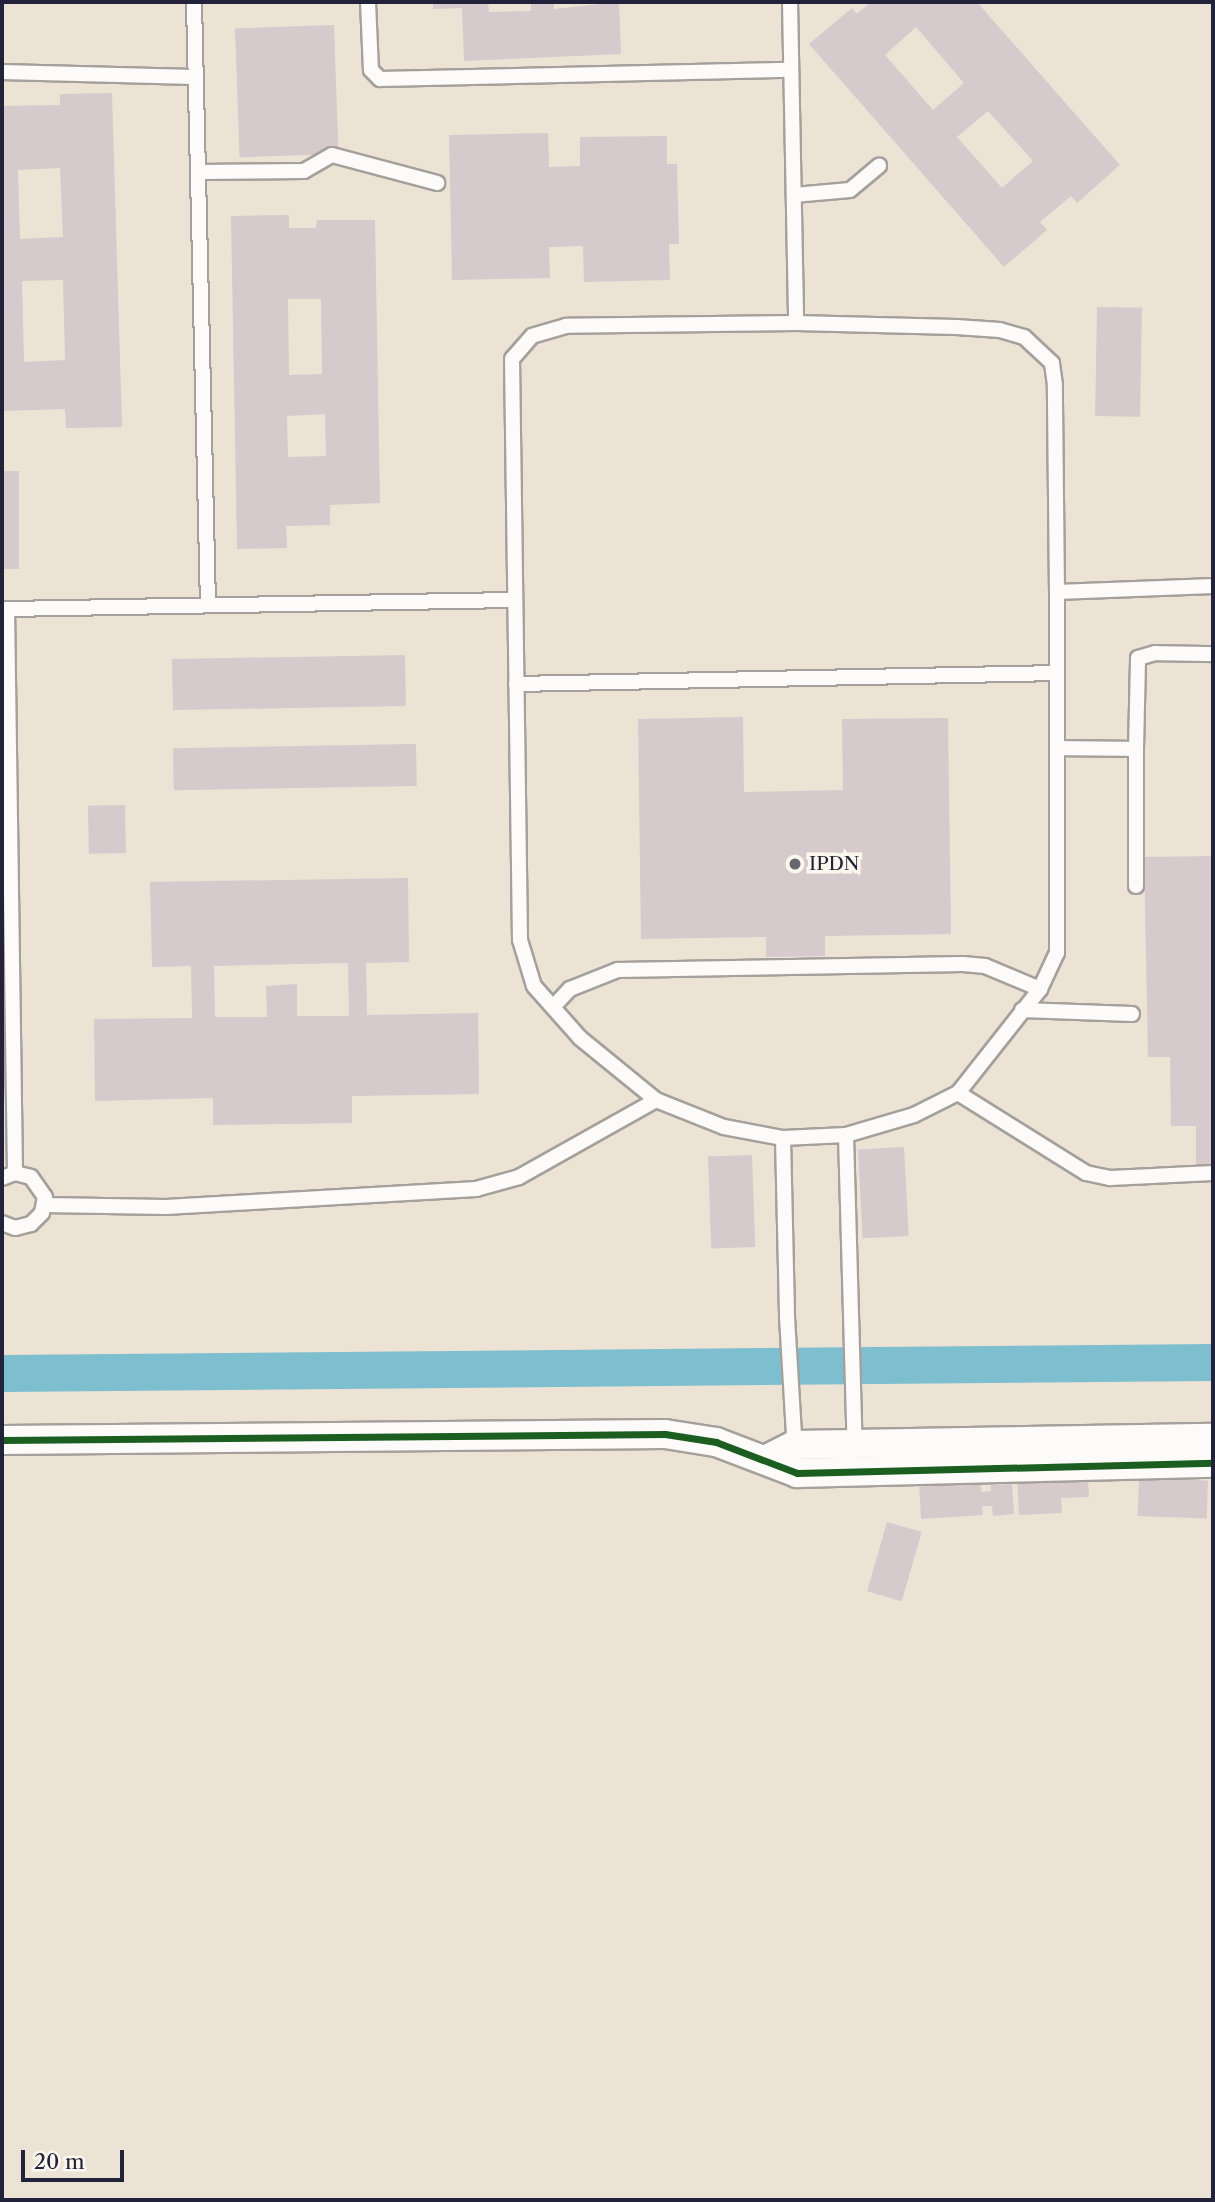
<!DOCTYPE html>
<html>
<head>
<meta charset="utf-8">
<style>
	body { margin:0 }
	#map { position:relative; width:1215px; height:2202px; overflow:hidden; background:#ece3d5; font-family:"Libre Caslon Text",serif }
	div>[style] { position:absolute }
	.canal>* { height:37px; margin:-18.5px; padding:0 18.5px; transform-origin:18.5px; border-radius:18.5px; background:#7dbecf }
	.building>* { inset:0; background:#d6cacd; transform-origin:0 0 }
	.roads { filter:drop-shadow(2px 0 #a5a09b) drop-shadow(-2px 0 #a5a09b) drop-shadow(0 2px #a5a09b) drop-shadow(0 -2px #a5a09b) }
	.lane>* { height:14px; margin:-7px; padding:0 7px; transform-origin:7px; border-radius:7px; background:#fcfbf9 }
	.street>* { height:28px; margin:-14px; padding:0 14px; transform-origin:14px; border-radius:14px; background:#fcfbf9 }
	.cycleway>* { height:7px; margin:-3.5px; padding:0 3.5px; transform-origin:3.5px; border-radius:3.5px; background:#1b5e20 }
	.dots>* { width:19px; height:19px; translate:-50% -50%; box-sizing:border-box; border:4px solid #fbf7ec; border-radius:50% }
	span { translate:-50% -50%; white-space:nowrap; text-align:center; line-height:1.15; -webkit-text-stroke:7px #fbf7ec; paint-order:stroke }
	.poi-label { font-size:19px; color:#22223b }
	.left { translate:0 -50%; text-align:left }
	.frame { position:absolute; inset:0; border:4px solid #22223b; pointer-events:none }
	.scale { position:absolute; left:21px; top:2150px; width:103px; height:32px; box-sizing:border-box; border:4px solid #22223b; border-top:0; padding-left:9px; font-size:21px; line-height:24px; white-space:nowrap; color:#22223b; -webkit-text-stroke:5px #fbf7ec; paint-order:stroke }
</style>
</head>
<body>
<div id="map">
	<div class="canal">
		<i style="left:2px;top:1373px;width:1211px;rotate:-0.52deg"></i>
	</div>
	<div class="building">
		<i style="clip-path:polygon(433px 2px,488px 2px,489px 12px,531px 11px,531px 2px,554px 2px,554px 9px,619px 2px,621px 54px,464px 61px,462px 8px,433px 9px)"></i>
		<i style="clip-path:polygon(evenodd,871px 2px,977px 2px,1120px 165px,1077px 203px,1071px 196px,1040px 222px,1047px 230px,1004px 267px,809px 44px,852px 8px,857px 14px,871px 2px,916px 27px,964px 83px,933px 110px,885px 55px,916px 27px,871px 2px,988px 111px,1033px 161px,1002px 188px,957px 137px,988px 111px)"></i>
		<i style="left:334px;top:25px;width:129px;height:99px;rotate:88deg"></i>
		<i style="clip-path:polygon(evenodd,112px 93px,122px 427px,66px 428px,65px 409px,2px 411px,2px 106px,60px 105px,60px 94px,112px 93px,60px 168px,63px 237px,20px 239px,18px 170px,60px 168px,112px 93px,63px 280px,65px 360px,24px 362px,22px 281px,63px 280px)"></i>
		<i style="clip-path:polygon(548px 133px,549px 167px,580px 166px,580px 137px,667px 136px,667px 164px,677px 164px,679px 244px,669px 244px,670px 280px,584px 282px,583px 246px,549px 247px,550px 278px,452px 280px,449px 135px)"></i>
		<i style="clip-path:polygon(evenodd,289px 215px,289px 228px,316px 228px,317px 220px,375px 220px,380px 503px,330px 505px,330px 525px,286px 526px,287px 548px,237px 549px,231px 216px,289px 215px,288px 299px,321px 299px,322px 374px,289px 375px,288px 299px,289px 215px,325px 414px,326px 456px,288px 457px,287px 416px,325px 414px)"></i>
		<i style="left:1097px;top:307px;width:45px;height:109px;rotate:1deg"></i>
		<i style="left:2px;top:471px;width:17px;height:98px"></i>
		<i style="left:405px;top:655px;width:51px;height:233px;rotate:89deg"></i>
		<i style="clip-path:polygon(743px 717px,744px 792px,843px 790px,842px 719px,948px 718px,951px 934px,825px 936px,825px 956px,766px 957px,766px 937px,641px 939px,638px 719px)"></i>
		<i style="left:416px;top:744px;width:42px;height:243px;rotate:89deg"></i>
		<i style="left:125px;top:805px;width:48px;height:37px;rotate:89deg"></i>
		<i style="clip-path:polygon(1213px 856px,1213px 1165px,1196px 1165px,1196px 1126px,1171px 1126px,1170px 1057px,1148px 1057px,1144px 857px)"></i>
		<i style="clip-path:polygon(evenodd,408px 878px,409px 962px,366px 963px,367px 1015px,478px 1013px,479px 1094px,352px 1096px,352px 1123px,213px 1125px,213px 1098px,95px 1101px,94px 1019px,192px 1018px,191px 966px,152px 967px,150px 882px,408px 878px,348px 963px,349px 1016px,297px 1016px,297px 984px,266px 986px,267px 1017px,215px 1017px,214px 966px,348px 963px)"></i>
		<i style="left:904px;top:1147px;width:89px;height:46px;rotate:87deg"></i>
		<i style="left:752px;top:1155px;width:92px;height:44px;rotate:88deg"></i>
		<i style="clip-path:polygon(1017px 1476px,1088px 1479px,1089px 1497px,1061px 1498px,1062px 1513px,1019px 1515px)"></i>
		<i style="left:1139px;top:1478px;width:69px;height:38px;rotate:2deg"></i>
		<i style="clip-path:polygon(980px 1479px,981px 1492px,991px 1491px,991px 1485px,1012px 1484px,1014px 1514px,993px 1516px,992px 1506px,982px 1506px,983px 1515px,921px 1519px,919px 1482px)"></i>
		<i style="left:887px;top:1522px;width:36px;height:72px;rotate:16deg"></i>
	</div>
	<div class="roads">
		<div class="lane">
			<i style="left:194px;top:2px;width:602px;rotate:88.67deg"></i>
			<i style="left:368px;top:2px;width:68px;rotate:87.5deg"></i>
			<i style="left:371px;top:70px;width:13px;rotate:45deg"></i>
			<i style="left:380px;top:79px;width:410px;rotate:-1.3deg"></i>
			<i style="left:790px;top:2px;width:321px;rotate:88.9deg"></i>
			<i style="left:2px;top:72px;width:192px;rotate:1.5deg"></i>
			<i style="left:198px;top:172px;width:106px;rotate:-0.5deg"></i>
			<i style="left:304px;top:171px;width:32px;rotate:-30deg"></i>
			<i style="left:332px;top:155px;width:109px;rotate:14.9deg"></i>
			<i style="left:794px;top:195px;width:56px;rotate:-5.1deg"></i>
			<i style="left:850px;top:190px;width:38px;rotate:-40deg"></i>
			<i style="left:1213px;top:586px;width:156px;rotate:177.8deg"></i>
			<i style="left:1057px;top:592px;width:207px;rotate:-90.6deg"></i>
			<i style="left:1055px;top:385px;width:22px;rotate:-98deg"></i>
			<i style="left:1052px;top:363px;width:38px;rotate:-137deg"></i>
			<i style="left:1024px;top:337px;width:25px;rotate:-164deg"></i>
			<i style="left:1000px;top:330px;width:44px;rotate:-176.1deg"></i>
			<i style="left:956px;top:327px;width:160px;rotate:-178.6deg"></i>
			<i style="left:796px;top:323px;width:230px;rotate:179.3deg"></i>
			<i style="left:566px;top:326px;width:35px;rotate:164deg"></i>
			<i style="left:532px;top:336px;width:30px;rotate:131deg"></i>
			<i style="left:512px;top:359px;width:581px;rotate:89.21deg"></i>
			<i style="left:520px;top:940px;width:48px;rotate:73.1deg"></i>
			<i style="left:534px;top:986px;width:69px;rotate:48.5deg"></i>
			<i style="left:580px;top:1038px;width:98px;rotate:39.2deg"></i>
			<i style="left:656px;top:1100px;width:73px;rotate:21.7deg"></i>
			<i style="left:724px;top:1127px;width:60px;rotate:10.6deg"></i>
			<i style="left:783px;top:1138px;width:63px;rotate:-2.7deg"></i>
			<i style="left:846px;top:1135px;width:71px;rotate:-16.4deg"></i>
			<i style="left:914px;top:1115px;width:49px;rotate:-26.6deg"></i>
			<i style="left:958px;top:1093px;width:151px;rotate:32deg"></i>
			<i style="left:1086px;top:1173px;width:25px;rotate:12deg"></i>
			<i style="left:1110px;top:1178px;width:103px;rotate:-2.8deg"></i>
			<i style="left:516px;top:684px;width:541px;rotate:-1.16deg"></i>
			<i style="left:1059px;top:748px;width:77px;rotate:0.7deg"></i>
			<i style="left:1136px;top:749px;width:137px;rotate:90deg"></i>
			<i style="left:1136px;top:749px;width:91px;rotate:-88.7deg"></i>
			<i style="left:1138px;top:658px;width:18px;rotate:-16deg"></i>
			<i style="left:1155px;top:653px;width:58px;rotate:1deg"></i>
			<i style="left:553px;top:1007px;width:25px;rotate:-47deg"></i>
			<i style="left:570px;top:989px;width:52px;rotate:-21.6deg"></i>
			<i style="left:618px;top:970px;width:345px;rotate:-1deg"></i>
			<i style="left:963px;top:964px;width:22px;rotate:5deg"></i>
			<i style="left:985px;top:966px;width:60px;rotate:22.7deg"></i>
			<i style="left:1022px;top:1010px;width:110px;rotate:2.1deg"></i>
			<i style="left:958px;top:1093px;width:132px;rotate:-51.7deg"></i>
			<i style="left:1040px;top:989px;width:40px;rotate:-65deg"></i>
			<i style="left:1057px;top:953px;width:361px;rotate:-90deg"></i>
			<i style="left:846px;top:1135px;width:314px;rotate:88.4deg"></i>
			<i style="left:783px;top:1138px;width:179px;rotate:88.7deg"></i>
			<i style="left:787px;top:1317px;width:134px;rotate:86.6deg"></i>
			<i style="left:15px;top:1173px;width:564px;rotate:-90.81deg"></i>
			<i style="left:7px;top:609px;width:505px;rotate:-1.02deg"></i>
			<i style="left:2px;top:1178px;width:14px;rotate:-21deg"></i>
			<i style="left:15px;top:1173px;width:16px;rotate:14deg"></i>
			<i style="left:31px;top:1177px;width:24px;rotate:55deg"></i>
			<i style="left:45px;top:1197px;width:16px;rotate:101deg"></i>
			<i style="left:42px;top:1213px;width:16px;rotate:135deg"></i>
			<i style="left:31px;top:1224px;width:16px;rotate:166deg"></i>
			<i style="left:15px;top:1228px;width:14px;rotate:-159deg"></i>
			<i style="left:44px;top:1205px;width:122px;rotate:0.9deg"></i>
			<i style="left:166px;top:1207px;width:311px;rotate:-3.3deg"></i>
			<i style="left:476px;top:1189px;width:45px;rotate:-15.6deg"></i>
			<i style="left:519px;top:1177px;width:157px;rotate:-29.3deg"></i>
		</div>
		<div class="street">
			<i style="left:2px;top:1440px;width:663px;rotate:-0.52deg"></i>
			<i style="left:665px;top:1434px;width:52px;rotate:8.9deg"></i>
			<i style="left:716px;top:1442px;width:87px;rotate:20.9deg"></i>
			<i style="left:797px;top:1473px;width:416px;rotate:-1.4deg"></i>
			<i style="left:767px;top:1459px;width:31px;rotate:-27deg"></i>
			<i style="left:795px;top:1445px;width:418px;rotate:-1deg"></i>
		</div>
	</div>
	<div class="cycleway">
		<i style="left:2px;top:1440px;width:663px;rotate:-0.52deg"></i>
		<i style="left:665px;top:1434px;width:52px;rotate:8.9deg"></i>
		<i style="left:716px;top:1442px;width:87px;rotate:20.9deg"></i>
		<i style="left:797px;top:1473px;width:416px;rotate:-1.4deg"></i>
	</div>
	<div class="dots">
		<i style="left:795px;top:864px;background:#696671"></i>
	</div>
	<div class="poi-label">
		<span class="left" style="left:809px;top:864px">IPDN</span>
	</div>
	<div class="frame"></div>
	<div class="scale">20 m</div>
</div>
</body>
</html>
